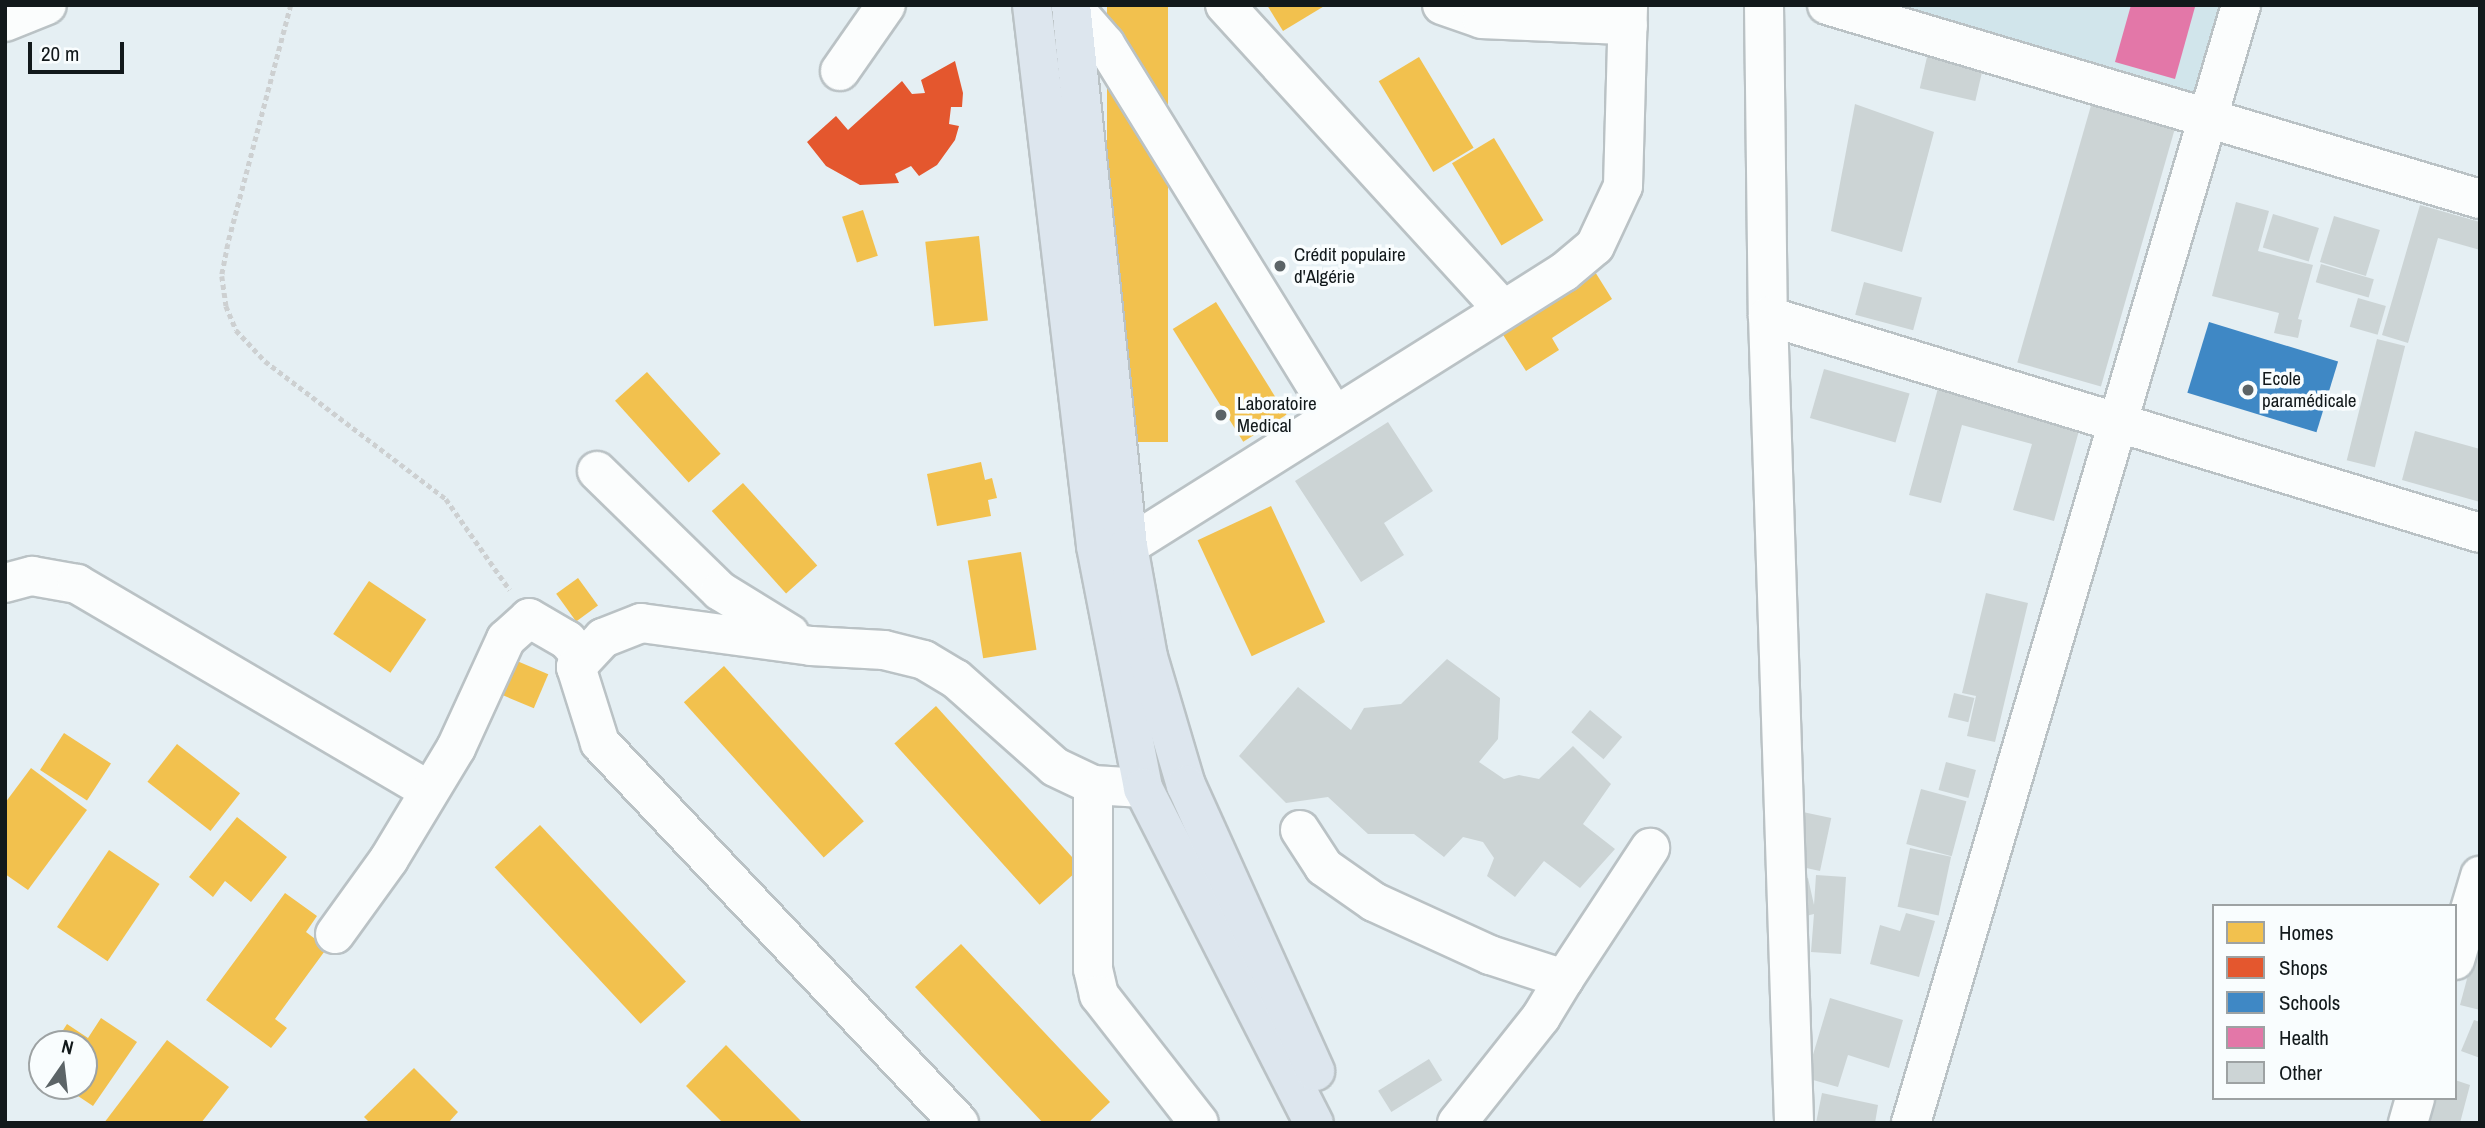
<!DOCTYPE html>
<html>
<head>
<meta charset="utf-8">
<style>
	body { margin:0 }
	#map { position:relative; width:2485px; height:1128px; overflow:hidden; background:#e5eff3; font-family:"Archivo Narrow",sans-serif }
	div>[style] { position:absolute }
	.built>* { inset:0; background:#d1e5eb }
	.homes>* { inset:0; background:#f2c14e; transform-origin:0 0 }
	.shops>* { inset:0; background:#e4572e }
	.schools>* { inset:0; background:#3f88c5; transform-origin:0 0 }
	.health>* { inset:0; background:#e377a8 }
	.building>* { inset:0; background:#ccd4d5; transform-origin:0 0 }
	.path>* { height:4.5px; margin-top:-2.25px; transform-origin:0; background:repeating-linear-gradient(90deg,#cdd0d1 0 5px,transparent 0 8.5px) }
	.roads { filter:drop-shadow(2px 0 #bac2c5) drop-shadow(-2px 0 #bac2c5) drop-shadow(0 2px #bac2c5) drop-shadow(0 -2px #bac2c5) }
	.minor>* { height:38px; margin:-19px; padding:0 19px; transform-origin:19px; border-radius:19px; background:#fbfdfd }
	.highway>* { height:38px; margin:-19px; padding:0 19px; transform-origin:19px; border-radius:19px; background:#dde6ee }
	.dots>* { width:19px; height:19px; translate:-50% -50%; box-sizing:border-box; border:4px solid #f9fdfe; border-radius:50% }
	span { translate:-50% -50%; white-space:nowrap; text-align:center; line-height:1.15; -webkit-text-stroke:7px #f9fdfe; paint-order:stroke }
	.poi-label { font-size:19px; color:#12191b }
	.left { translate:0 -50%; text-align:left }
	.frame { position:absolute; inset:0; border:7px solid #12191b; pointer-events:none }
	.legend { position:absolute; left:2212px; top:904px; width:245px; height:196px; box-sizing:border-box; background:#f9fdfe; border:2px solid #9da2a3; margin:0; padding:9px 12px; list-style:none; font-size:21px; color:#12191b }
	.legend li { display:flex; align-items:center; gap:14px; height:35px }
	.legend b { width:35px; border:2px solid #9da2a3 }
	.north { position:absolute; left:28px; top:1030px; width:70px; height:70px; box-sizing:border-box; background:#f9fdfe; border:2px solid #9da2a3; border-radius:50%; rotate:14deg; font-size:19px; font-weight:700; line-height:28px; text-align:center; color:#12191b }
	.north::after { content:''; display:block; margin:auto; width:24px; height:32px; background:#5c6467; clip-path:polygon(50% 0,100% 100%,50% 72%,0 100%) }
	.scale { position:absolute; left:28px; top:42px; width:96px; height:32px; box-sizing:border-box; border:4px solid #12191b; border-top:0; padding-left:9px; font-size:21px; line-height:24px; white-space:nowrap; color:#12191b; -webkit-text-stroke:5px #f9fdfe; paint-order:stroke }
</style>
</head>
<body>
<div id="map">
	<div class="built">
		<i style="clip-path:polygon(1899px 5px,2228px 5px,2201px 96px)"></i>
	</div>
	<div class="homes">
		<i style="left:1107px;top:5px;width:61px;height:437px"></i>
		<i style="clip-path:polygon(1267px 5px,1326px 5px,1283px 31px)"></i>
		<i style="left:1419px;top:57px;width:106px;height:47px;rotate:59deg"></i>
		<i style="left:1494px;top:138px;width:96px;height:49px;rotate:59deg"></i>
		<i style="left:863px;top:210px;width:48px;height:22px;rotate:72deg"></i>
		<i style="left:979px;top:236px;width:85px;height:54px;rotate:84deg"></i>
		<i style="clip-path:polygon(1587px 259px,1612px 299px,1552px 338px,1559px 350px,1526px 371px,1493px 319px)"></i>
		<i style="left:1216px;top:302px;width:133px;height:51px;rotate:58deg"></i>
		<i style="left:647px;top:372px;width:110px;height:43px;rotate:48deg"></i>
		<i style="clip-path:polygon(981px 462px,985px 480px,992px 478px,997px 498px,988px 500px,991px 516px,937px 526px,927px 474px)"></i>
		<i style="left:743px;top:483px;width:111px;height:42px;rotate:48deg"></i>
		<i style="left:1271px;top:506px;width:128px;height:81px;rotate:65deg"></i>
		<i style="left:1021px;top:552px;width:99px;height:54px;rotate:81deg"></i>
		<i style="left:578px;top:578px;width:34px;height:27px;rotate:54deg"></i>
		<i style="left:369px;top:581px;width:69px;height:64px;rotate:34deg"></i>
		<i style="left:517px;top:661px;width:34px;height:37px;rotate:23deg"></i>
		<i style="left:724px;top:666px;width:209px;height:54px;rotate:48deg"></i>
		<i style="left:936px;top:706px;width:217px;height:56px;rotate:48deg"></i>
		<i style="left:64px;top:733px;width:56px;height:44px;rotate:33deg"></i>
		<i style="left:177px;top:744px;width:80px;height:48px;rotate:38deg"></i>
		<i style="clip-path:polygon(31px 768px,87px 810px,28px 890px,5px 874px,5px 803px)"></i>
		<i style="clip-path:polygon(237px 817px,287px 857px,251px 902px,225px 881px,213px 897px,189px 877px)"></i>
		<i style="left:540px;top:825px;width:214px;height:62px;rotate:47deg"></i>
		<i style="left:109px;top:850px;width:61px;height:93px;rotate:34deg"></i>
		<i style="clip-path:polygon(285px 893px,317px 916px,306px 932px,327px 948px,275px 1019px,287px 1028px,271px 1048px,206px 1000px)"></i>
		<i style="clip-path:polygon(961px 944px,1110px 1102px,1088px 1123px,1043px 1123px,915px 987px)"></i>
		<i style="clip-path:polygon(101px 1018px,137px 1042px,93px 1106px,63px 1086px,84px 1086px,84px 1044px,54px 1044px,67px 1024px,88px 1038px)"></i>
		<i style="clip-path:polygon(167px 1040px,229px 1087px,201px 1123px,104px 1123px)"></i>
		<i style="clip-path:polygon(726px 1045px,803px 1123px,723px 1123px,686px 1086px)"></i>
		<i style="clip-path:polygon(414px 1068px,458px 1112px,448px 1123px,370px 1123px,364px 1117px)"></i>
	</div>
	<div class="shops">
		<i style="clip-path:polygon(955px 61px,963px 93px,962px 107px,951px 107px,949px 124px,959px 126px,955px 140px,937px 165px,919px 176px,911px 166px,895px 174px,899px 183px,860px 185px,826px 166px,807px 142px,836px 116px,848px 130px,902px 81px,912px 94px,925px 93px,921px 80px)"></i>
	</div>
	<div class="schools">
		<i style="left:2209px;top:322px;width:135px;height:74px;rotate:17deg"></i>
	</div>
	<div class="health">
		<i style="clip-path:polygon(2131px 5px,2195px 7px,2175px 79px,2115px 62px)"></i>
	</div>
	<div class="building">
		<i style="left:1927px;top:57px;width:57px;height:32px;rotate:13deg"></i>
		<i style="left:2092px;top:102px;width:87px;height:271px;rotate:16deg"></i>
		<i style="clip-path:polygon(1855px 104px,1934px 132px,1902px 252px,1831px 231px)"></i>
		<i style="clip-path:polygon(2236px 202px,2269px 211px,2258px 251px,2313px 265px,2298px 319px,2302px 320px,2298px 338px,2274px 333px,2279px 313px,2212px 296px)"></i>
		<i style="clip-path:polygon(2420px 205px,2480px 222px,2480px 250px,2438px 238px,2408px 343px,2382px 335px)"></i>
		<i style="left:2273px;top:214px;width:48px;height:35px;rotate:17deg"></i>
		<i style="left:2334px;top:216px;width:48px;height:48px;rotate:17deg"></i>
		<i style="left:2321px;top:264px;width:55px;height:19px;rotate:16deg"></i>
		<i style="left:1864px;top:282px;width:60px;height:34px;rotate:15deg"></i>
		<i style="left:2358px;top:298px;width:29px;height:30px;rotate:16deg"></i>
		<i style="left:2377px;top:339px;width:29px;height:125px;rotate:14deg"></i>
		<i style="left:1824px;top:369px;width:89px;height:51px;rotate:16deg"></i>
		<i style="clip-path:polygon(1938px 388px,2080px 427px,2054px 521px,2013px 510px,2032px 444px,1962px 425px,1941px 503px,1909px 495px)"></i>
		<i style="clip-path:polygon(1388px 422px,1433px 491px,1384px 523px,1404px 555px,1361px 582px,1295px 481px)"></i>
		<i style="clip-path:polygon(2415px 431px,2480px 449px,2480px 502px,2402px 480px)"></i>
		<i style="clip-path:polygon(1986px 593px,2028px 603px,1995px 742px,1967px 736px,1976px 696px,1962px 693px)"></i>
		<i style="clip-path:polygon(1447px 659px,1500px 698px,1498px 739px,1479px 762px,1504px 779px,1519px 775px,1539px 779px,1573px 746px,1611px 784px,1583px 824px,1615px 849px,1580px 888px,1544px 861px,1515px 897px,1487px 876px,1494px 858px,1483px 842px,1463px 837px,1444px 857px,1414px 834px,1368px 834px,1328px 797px,1286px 803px,1239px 756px,1298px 687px,1351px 730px,1364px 708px,1401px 704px)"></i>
		<i style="left:1954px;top:693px;width:21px;height:25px;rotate:14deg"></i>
		<i style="left:1590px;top:710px;width:42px;height:29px;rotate:40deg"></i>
		<i style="left:1946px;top:762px;width:31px;height:29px;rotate:15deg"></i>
		<i style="left:1921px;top:789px;width:47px;height:57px;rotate:15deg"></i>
		<i style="left:1798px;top:811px;width:34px;height:54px;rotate:12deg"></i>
		<i style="left:1910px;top:848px;width:42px;height:60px;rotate:12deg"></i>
		<i style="clip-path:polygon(1816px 875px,1846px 877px,1841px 954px,1811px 952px,1814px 914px,1797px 918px,1789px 883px,1808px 878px,1814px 905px)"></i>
		<i style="clip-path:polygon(1906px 913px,1935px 921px,1919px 977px,1870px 964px,1880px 925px,1900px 931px)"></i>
		<i style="clip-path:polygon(2479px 934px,2480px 934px,2480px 1010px,2460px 1005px)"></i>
		<i style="clip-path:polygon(1830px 998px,1903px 1020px,1889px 1068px,1848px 1055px,1838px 1087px,1806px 1078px)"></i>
		<i style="clip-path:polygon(2474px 1020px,2480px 1022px,2480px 1058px,2461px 1051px)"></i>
		<i style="left:1429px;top:1059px;width:25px;height:60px;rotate:58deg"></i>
		<i style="clip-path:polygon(2455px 1080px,2470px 1085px,2460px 1123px,2425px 1123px,2432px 1098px,2455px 1098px)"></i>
		<i style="clip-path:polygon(1822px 1093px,1878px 1105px,1875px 1123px,1816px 1123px)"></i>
	</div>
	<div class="path">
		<i style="left:291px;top:5px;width:247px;rotate:104.8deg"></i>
		<i style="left:228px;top:244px;width:33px;rotate:101deg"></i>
		<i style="left:222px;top:276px;width:30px;rotate:82deg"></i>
		<i style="left:226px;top:306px;width:26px;rotate:67deg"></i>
		<i style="left:236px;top:330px;width:42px;rotate:46.9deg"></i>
		<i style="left:265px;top:361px;width:228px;rotate:37.3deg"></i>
		<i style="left:446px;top:499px;width:111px;rotate:54.9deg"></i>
	</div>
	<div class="roads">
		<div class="minor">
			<i style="left:1071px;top:5px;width:52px;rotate:48.9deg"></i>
			<i style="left:1105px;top:44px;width:436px;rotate:58.3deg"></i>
			<i style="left:1225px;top:5px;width:409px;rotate:47.6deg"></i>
			<i style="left:1442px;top:5px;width:42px;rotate:19.3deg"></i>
			<i style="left:1482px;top:19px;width:146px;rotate:2.4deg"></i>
			<i style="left:1764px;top:5px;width:311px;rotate:89.3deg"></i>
			<i style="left:1768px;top:316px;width:807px;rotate:88.15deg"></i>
			<i style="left:1827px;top:5px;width:681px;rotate:16.55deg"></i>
			<i style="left:5px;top:22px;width:45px;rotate:-22deg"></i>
			<i style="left:840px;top:71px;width:80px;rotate:-55.1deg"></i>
			<i style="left:1768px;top:316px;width:744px;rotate:16.95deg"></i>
			<i style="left:597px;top:471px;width:172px;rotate:44.3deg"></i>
			<i style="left:720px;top:591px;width:82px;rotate:31.6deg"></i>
			<i style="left:1128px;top:546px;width:515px;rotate:-32.15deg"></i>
			<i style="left:1564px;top:272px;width:40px;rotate:-40deg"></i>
			<i style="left:1595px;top:246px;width:66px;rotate:-65deg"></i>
			<i style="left:1623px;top:186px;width:181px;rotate:-88.4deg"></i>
			<i style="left:5px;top:583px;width:28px;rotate:-15deg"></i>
			<i style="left:32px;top:576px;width:46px;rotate:10.1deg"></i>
			<i style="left:77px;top:584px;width:407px;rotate:30.4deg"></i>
			<i style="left:1093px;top:785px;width:184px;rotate:90deg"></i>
			<i style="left:1093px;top:969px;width:27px;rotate:77deg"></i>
			<i style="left:1099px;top:995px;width:162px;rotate:52deg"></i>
			<i style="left:1300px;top:830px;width:44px;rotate:57deg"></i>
			<i style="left:1324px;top:867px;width:61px;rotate:35deg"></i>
			<i style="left:1374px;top:902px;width:128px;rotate:24.6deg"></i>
			<i style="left:1490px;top:955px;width:78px;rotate:18deg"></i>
			<i style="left:1564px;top:979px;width:157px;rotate:-56.7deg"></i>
			<i style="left:335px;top:934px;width:92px;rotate:-54.2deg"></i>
			<i style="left:389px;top:859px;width:130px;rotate:-58.9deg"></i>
			<i style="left:456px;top:748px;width:120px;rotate:-65.4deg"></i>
			<i style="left:506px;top:639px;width:31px;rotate:-42deg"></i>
			<i style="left:529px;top:618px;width:44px;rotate:30.1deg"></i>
			<i style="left:567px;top:640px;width:20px;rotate:49deg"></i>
			<i style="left:580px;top:655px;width:13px;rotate:108deg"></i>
			<i style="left:2455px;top:960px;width:88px;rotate:-73.4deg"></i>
			<i style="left:959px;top:1123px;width:523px;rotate:-133.37deg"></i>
			<i style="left:600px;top:743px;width:80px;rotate:-107.5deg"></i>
			<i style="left:576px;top:667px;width:40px;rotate:-47deg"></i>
			<i style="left:603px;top:638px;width:41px;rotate:-21.5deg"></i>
			<i style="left:641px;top:623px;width:172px;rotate:7.7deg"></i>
			<i style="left:811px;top:646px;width:73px;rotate:3.1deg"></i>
			<i style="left:884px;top:650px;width:41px;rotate:14deg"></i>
			<i style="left:924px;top:660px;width:37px;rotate:31deg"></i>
			<i style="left:956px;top:679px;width:132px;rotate:41.6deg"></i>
			<i style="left:1055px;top:767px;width:42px;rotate:25.3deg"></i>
			<i style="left:1093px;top:785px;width:50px;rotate:3.4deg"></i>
			<i style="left:1457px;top:1123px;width:135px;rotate:-51.6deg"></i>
			<i style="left:1541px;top:1017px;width:44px;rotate:-58.8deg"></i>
			<i style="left:1911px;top:1123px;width:1166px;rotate:-73.55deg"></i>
			<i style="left:2408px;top:1123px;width:26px;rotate:-74deg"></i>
		</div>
		<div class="highway">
			<i style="left:1032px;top:5px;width:545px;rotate:83.25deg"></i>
			<i style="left:1096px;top:546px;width:247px;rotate:79deg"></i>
			<i style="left:1143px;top:788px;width:376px;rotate:63deg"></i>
			<i style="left:1071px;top:5px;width:544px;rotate:83.99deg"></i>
			<i style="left:1128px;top:546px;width:113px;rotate:79.8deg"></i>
			<i style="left:1148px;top:657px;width:134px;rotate:73.5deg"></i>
			<i style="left:1186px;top:785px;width:314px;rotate:65.7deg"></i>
		</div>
	</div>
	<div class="dots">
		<i style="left:1280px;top:266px;background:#5c6467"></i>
		<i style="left:2248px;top:390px;background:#5c6467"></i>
		<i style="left:1221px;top:415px;background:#5c6467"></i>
	</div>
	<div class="poi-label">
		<span class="left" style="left:1294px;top:266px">Crédit populaire<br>d'Algérie</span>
		<span class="left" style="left:2262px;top:390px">Ecole<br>paramédicale</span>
		<span class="left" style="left:1237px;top:415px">Laboratoire<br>Medical</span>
	</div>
	<div class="frame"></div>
	<ul class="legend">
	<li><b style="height:19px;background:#f2c14e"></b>Homes</li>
	<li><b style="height:19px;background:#e4572e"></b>Shops</li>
	<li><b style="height:19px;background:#3f88c5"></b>Schools</li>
	<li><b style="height:19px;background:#e377a8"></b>Health</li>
	<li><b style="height:19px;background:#ccd4d5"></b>Other</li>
	</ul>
	<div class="north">N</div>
	<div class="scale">20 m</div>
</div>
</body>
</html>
